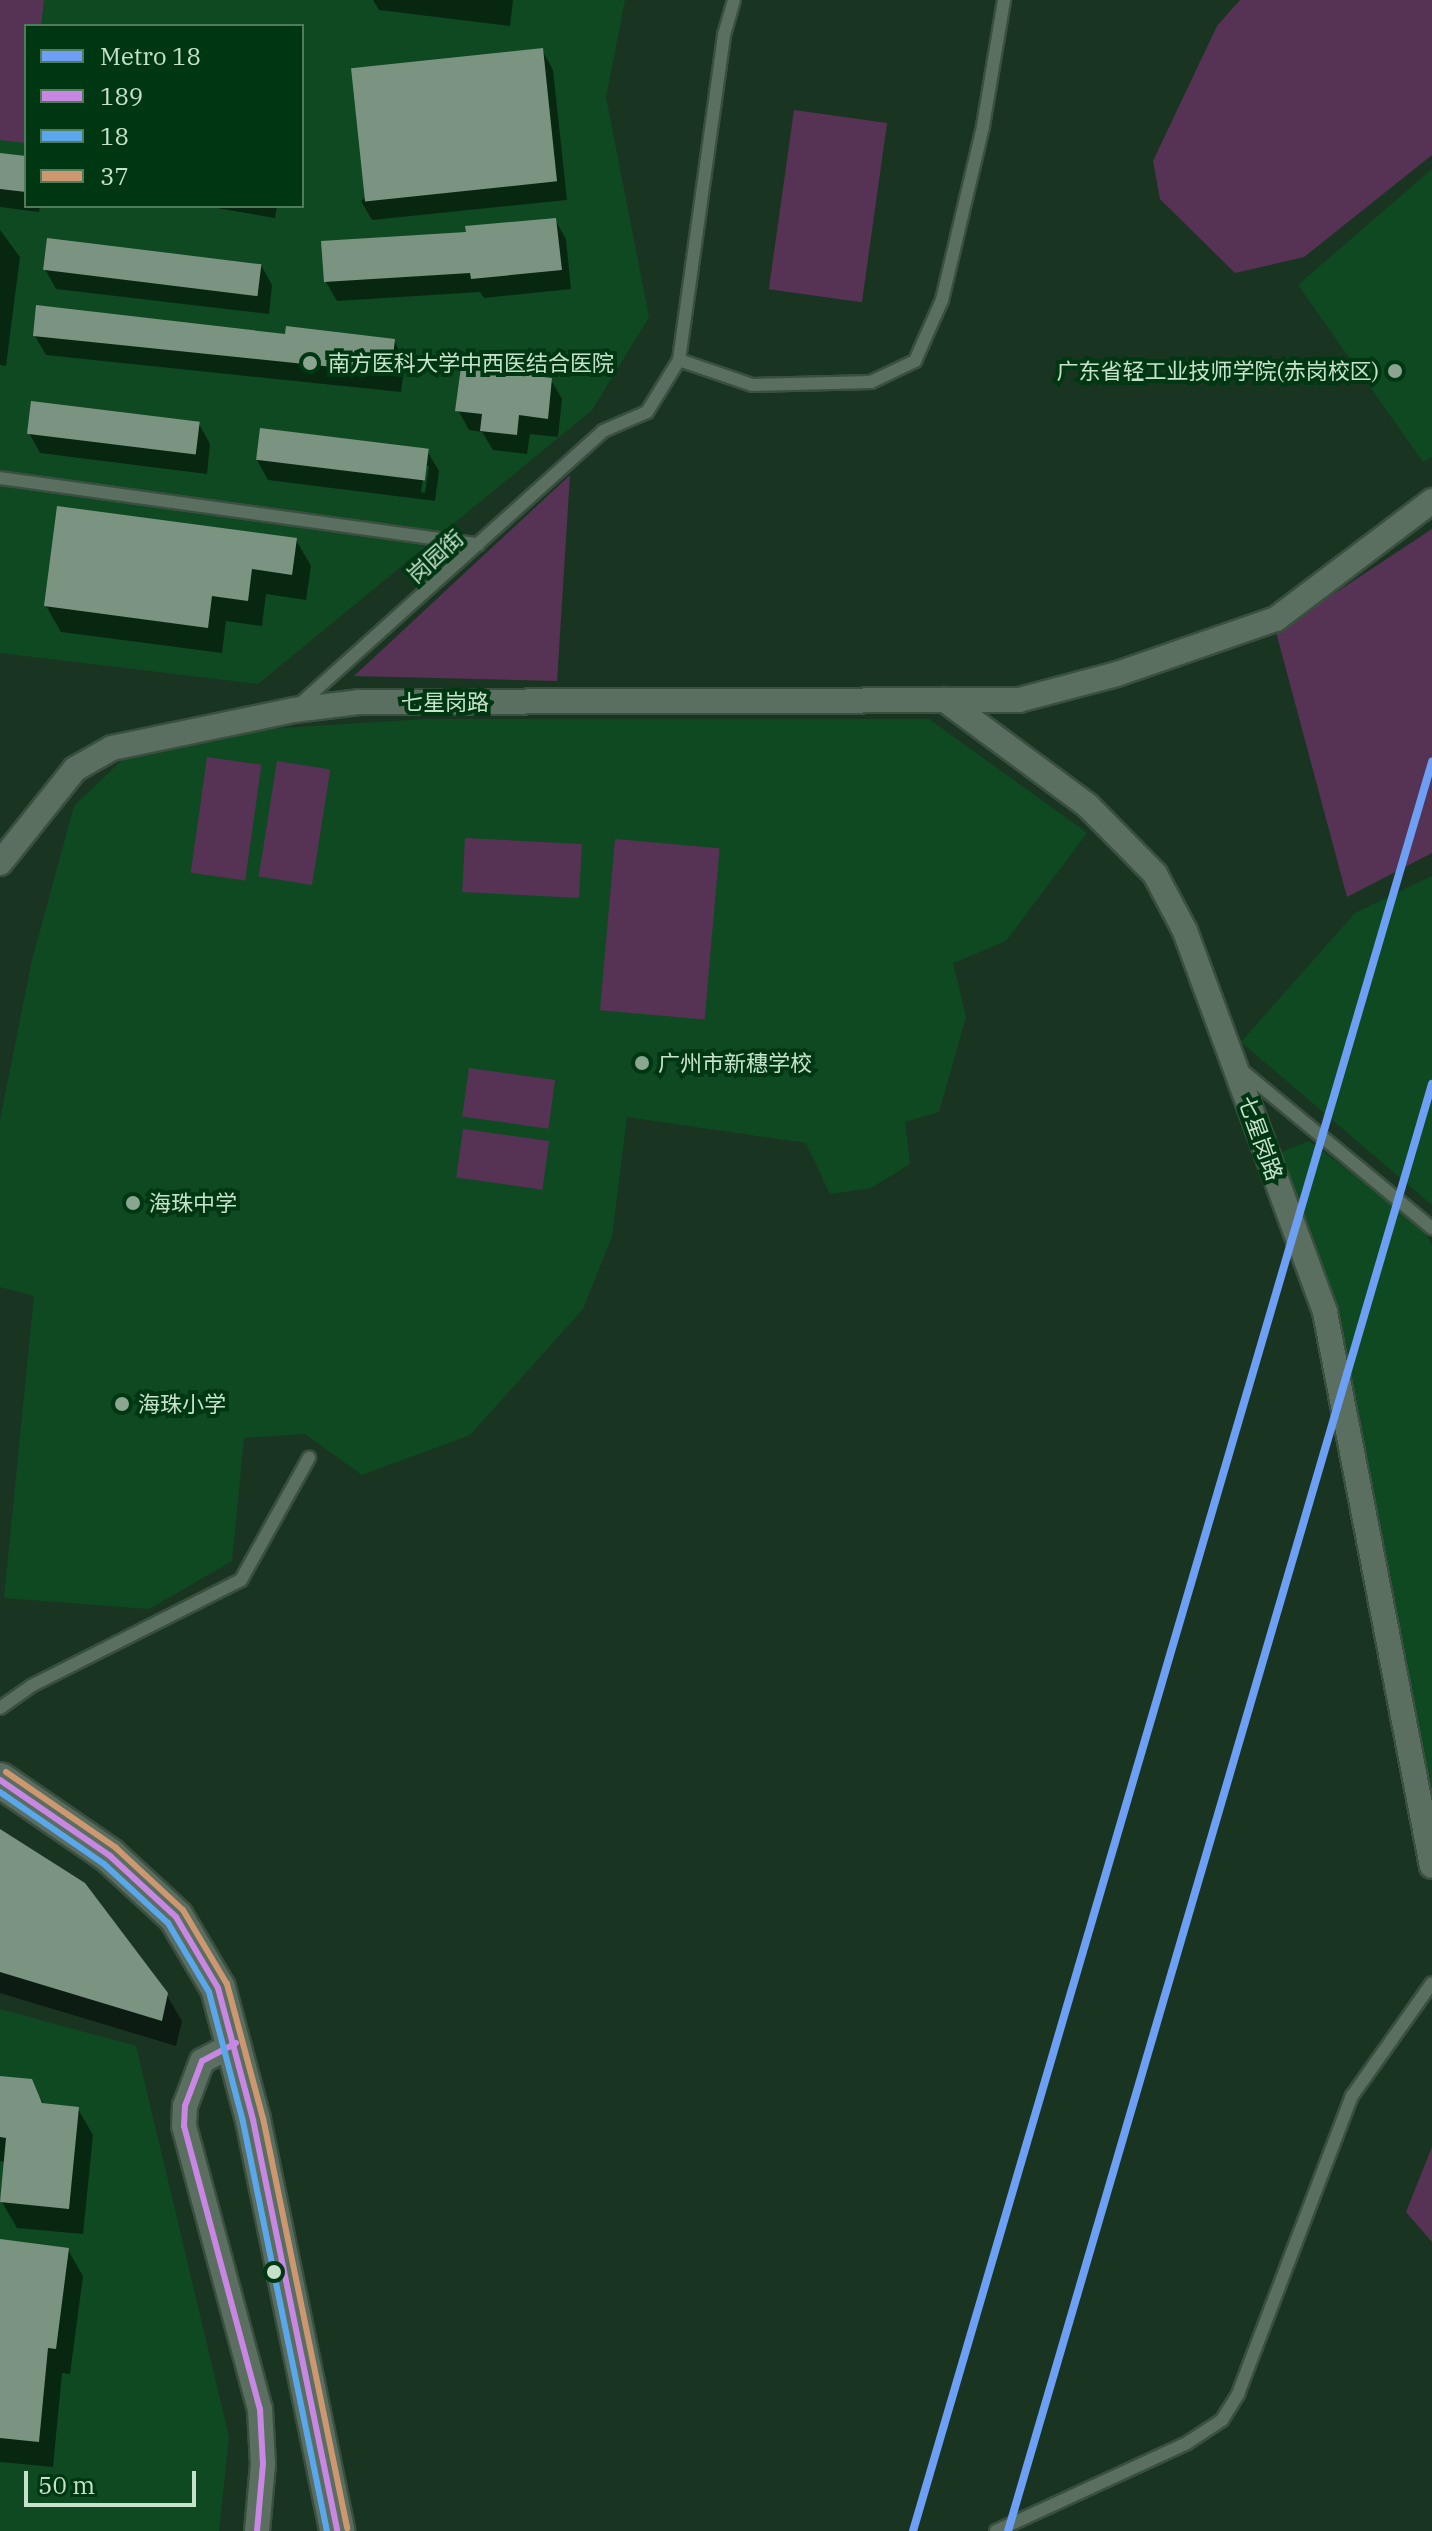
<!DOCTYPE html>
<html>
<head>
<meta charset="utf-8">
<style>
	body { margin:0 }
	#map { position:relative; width:1432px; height:2531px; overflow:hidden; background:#193522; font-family:"IBM Plex Serif","Noto Sans SC",serif }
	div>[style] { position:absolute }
	.built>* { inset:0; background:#0f4921 }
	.green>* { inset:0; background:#563255; transform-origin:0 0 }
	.shadow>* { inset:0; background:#0007 }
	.building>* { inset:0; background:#7b9482; transform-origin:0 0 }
	.roads { filter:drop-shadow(2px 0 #3a4f3f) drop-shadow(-2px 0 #3a4f3f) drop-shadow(0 2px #3a4f3f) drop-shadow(0 -2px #3a4f3f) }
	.lane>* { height:12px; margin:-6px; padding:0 6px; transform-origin:6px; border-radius:6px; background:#5a6f5f }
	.street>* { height:24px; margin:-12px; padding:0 12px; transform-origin:12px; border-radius:12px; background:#5a6f5f }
	.secondary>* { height:34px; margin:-17px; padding:0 17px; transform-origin:17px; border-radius:17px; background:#596e60 }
	.bus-1>* { height:6px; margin:-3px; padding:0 3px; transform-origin:3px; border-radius:3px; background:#c787e3 }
	.bus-2>* { height:6px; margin:-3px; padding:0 3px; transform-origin:3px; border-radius:3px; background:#5aa8eb }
	.bus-3>* { height:6px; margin:-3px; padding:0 3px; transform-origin:3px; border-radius:3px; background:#cd976f }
	.metro-1>* { height:8px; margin:-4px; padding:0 4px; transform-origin:4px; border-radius:4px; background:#6da0f5 }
	.dots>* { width:22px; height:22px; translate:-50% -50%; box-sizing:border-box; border:4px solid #003713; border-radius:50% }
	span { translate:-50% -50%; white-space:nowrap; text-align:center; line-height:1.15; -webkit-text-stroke:8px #003713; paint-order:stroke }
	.poi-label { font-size:22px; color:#c7e2cb }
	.left { translate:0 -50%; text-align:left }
	.right { translate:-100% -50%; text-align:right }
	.street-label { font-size:22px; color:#c7e2cb }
	.legend { position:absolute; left:24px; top:24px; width:280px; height:184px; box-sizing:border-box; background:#003713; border:2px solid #507b5d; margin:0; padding:10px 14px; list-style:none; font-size:24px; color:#c7e2cb }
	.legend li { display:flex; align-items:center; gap:16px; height:40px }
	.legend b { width:40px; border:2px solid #507b5d }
	.scale { position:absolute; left:24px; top:2471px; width:172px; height:36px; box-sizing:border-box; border:4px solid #c7e2cb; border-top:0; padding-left:10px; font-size:24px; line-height:28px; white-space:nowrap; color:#c7e2cb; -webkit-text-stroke:6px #003713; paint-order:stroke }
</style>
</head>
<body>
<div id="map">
	<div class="built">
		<i style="clip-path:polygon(evenodd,0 0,625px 0,606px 97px,649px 317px,592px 410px,258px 684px,0 653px,0 0,26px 26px,302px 26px,302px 206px,26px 206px,26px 26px)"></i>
		<i style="clip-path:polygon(1432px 169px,1432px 457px,1423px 462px,1298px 285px)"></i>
		<i style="clip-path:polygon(426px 719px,929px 719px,1087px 833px,1006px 941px,953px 963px,966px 1017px,939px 1112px,905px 1122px,910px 1164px,871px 1188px,830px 1194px,806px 1143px,627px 1117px,612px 1237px,583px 1309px,470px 1435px,362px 1475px,305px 1434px,244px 1438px,232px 1561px,149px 1609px,4px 1598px,34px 1296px,0 1287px,0 1120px,32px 960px,74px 806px,122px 760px,267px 729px)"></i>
		<i style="clip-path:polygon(1432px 876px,1432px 1205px,1241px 1042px,1355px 913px)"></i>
		<i style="clip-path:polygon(1309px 1141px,1421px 1225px,1432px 1245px,1432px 1827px,1277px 1154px)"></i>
		<i style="clip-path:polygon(0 2009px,136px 2046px,229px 2437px,219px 2531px,0 2531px)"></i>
	</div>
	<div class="green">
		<i style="clip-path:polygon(0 0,44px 0,41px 26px,26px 26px,26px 143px,0 140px)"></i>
		<i style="clip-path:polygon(1240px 0,1432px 0,1432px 155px,1304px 257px,1235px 273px,1160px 199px,1153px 161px,1217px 26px)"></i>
		<i style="left:794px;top:110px;width:94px;height:181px;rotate:8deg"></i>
		<i style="clip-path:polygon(570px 475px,557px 681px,354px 676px)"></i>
		<i style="clip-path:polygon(1432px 529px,1432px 853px,1347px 897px,1276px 632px)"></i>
		<i style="left:207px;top:757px;width:55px;height:117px;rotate:8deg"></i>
		<i style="left:277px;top:761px;width:54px;height:117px;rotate:9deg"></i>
		<i style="left:465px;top:838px;width:117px;height:54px;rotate:3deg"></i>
		<i style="left:615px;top:839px;width:105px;height:172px;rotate:5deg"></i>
		<i style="left:469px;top:1068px;width:87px;height:49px;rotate:8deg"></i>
		<i style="left:463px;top:1129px;width:87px;height:49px;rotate:8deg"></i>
		<i style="clip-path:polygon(1432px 2147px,1432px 2242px,1406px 2212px)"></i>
	</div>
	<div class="shadow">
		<i style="clip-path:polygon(373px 0,513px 0,510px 26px,379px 10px)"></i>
		<i style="clip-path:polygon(542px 50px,553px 70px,567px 200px,372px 220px,361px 201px)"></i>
		<i style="clip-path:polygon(0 155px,26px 158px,26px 206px,40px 206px,39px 212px,0 207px)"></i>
		<i style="clip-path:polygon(205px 206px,277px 206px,275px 218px)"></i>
		<i style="clip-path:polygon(555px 220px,566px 239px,571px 289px,484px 298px,480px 292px,337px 301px,326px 282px,468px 234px)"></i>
		<i style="clip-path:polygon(0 230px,20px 257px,6px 366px,0 365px)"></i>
		<i style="clip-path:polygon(261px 265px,272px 285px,269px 314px,56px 289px,45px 269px)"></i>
		<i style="clip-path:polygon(35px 336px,394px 341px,405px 361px,401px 392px,46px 355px)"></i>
		<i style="clip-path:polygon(551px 380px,562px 399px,558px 437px,530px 434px,527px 454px,493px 450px,482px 432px,469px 430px,458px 410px)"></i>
		<i style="clip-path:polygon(199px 424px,210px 444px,207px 474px,40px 453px,29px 433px)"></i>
		<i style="clip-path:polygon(evenodd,427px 451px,439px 471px,435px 501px,268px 480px,257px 460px,427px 451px,425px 466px,429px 466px,425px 493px,421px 492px,425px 466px)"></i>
		<i style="clip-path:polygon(296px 540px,311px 566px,306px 600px,266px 594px,262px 626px,226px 621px,222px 653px,61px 632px,46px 606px)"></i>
		<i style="clip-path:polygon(0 1831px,166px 1994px,182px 2021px,176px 2046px,0 1993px)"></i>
		<i style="clip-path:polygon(0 2078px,30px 2081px,45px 2106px,78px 2109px,93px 2135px,83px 2234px,17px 2228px,2px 2202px,6px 2162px,0 2161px)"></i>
		<i style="clip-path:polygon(0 2241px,68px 2250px,83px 2276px,70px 2374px,62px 2373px,53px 2467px,0 2462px)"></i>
	</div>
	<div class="building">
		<i style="left:543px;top:48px;width:134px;height:193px;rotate:84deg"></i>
		<i style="clip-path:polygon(0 153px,26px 156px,26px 192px,0 189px)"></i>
		<i style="clip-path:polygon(556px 218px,562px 270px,471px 279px,470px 273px,324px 282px,321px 241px,466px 232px,465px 226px)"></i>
		<i style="left:47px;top:238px;width:216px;height:32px;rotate:7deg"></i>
		<i style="clip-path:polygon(36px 305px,285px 334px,286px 326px,395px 339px,391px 373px,33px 336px)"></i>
		<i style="clip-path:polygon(461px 367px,552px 378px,548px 419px,519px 415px,517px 435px,480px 431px,482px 414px,455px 411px)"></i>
		<i style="left:31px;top:401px;width:170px;height:33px;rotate:7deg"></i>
		<i style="left:260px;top:428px;width:170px;height:32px;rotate:7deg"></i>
		<i style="clip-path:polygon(57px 506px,297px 538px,292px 575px,252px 569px,248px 601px,212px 596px,208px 628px,44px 606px)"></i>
		<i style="clip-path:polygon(0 1829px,85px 1883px,168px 1993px,162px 2021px,0 1972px)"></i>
		<i style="clip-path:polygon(0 2076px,32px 2079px,42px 2103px,79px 2107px,69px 2209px,0 2202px,6px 2138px,0 2137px)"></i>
		<i style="clip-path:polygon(0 2239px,69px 2248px,56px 2349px,48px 2348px,39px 2442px,0 2438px)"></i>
	</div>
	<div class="roads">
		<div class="lane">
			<i style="left:679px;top:360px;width:77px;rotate:18.9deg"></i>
			<i style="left:752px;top:385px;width:119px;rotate:-1.4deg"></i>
			<i style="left:871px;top:382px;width:49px;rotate:-25.5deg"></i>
			<i style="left:915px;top:361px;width:67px;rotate:-66.1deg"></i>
			<i style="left:942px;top:300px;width:179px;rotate:-76.7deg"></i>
			<i style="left:983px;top:126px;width:128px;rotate:-80.5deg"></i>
			<i style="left:0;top:478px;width:483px;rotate:7.9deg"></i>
			<i style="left:299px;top:705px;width:409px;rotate:-42deg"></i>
			<i style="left:603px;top:431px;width:48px;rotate:-23.4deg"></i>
			<i style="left:647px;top:412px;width:61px;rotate:-58.4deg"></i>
			<i style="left:679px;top:360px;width:328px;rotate:-82.1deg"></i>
			<i style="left:724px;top:35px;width:36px;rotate:-74deg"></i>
			<i style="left:1239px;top:1068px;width:251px;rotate:39.7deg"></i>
			<i style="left:0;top:1708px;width:38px;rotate:-35deg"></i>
			<i style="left:31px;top:1686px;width:235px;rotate:-26.8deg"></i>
			<i style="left:241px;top:1580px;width:140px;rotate:-60.9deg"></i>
			<i style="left:996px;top:2531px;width:210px;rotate:-24.7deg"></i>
			<i style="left:1187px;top:2443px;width:42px;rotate:-33.3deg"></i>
			<i style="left:1222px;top:2420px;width:31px;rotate:-58deg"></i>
			<i style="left:1238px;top:2394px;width:319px;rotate:-69.1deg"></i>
			<i style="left:1352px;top:2096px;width:138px;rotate:-54.7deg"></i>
		</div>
		<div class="street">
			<i style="left:945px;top:700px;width:178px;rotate:36.5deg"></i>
			<i style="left:1088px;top:806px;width:95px;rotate:45.4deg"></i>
			<i style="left:1155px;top:874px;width:64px;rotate:62.2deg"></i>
			<i style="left:1185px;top:931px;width:406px;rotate:69.8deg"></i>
			<i style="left:1325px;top:1312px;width:564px;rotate:79.07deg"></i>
			<i style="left:0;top:863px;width:120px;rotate:-51.4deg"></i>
			<i style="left:75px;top:769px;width:43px;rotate:-29.6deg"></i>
			<i style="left:112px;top:748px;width:186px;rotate:-11.8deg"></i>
			<i style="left:294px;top:710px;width:65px;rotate:-7deg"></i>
			<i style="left:359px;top:702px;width:660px;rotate:-0.17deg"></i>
			<i style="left:1019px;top:700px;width:101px;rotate:-14.9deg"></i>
			<i style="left:1117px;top:674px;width:168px;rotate:-19.1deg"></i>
			<i style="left:1276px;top:619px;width:196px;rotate:-37.1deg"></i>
			<i style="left:236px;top:2043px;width:38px;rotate:152deg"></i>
			<i style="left:202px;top:2061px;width:48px;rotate:110.7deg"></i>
			<i style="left:185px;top:2106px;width:20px;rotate:93deg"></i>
			<i style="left:184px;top:2126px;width:293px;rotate:75deg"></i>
			<i style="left:260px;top:2409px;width:55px;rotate:86.9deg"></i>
			<i style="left:263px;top:2464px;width:67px;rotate:95.1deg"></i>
		</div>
		<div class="secondary">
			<i style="left:0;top:1780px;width:134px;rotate:34.6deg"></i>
			<i style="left:110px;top:1856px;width:90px;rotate:42.7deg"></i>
			<i style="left:176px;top:1917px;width:82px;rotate:59.4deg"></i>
			<i style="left:218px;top:1988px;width:137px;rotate:75.1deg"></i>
			<i style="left:253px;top:2120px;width:419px;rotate:78.4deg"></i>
		</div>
	</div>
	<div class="bus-1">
		<i style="left:0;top:1780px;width:134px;rotate:34.6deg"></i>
		<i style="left:110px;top:1856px;width:90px;rotate:42.7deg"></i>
		<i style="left:176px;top:1917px;width:82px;rotate:59.4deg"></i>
		<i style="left:218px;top:1988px;width:137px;rotate:75.1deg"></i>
		<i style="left:253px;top:2120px;width:419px;rotate:78.4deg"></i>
		<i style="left:236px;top:2043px;width:38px;rotate:152deg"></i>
		<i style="left:202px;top:2061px;width:48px;rotate:110.7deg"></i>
		<i style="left:185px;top:2106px;width:20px;rotate:93deg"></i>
		<i style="left:184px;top:2126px;width:293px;rotate:75deg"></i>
		<i style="left:260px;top:2409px;width:55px;rotate:86.9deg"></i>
		<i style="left:263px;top:2464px;width:67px;rotate:95.1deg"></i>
	</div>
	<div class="bus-2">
		<i style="left:0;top:1792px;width:126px;rotate:34.7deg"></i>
		<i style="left:104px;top:1864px;width:87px;rotate:42.7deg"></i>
		<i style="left:168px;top:1923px;width:80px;rotate:59.3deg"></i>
		<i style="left:209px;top:1992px;width:134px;rotate:75.3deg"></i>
		<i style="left:243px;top:2122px;width:418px;rotate:78.4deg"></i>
	</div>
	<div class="bus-3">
		<i style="left:6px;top:1772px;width:134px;rotate:34.6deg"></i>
		<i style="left:116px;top:1848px;width:91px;rotate:42.8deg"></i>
		<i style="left:183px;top:1910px;width:86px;rotate:59.3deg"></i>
		<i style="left:227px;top:1984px;width:139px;rotate:75deg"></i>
		<i style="left:263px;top:2118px;width:419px;rotate:78.4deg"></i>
	</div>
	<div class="metro-1">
		<i style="left:913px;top:2531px;width:1844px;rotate:-73.65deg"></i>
		<i style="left:1008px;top:2531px;width:1508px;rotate:-73.67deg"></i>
	</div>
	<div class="dots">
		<i style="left:310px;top:363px;background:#8aa590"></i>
		<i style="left:1395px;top:371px;background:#8aa590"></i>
		<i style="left:642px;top:1063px;background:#8aa590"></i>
		<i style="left:133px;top:1203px;background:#8aa590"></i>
		<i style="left:122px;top:1404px;background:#8aa590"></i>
		<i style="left:274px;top:2272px;background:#c7e2cb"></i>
	</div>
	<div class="poi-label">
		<span class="left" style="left:328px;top:363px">南方医科大学中西医结合医院</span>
		<span class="right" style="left:1379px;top:371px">广东省轻工业技师学院(赤岗校区)</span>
		<span class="left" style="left:658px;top:1063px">广州市新穗学校</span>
		<span class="left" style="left:149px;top:1203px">海珠中学</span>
		<span class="left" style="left:138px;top:1404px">海珠小学</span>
	</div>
	<div class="street-label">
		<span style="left:435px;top:556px;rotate:-42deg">岗园街</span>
		<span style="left:445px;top:702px">七星岗路</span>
		<span style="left:1261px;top:1138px;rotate:70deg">七星岗路</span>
	</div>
	<ul class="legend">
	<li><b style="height:10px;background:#6da0f5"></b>Metro 18</li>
	<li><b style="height:10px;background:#c787e3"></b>189</li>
	<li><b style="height:10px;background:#5aa8eb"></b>18</li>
	<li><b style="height:10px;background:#cd976f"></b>37</li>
	</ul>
	<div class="scale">50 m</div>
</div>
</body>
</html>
